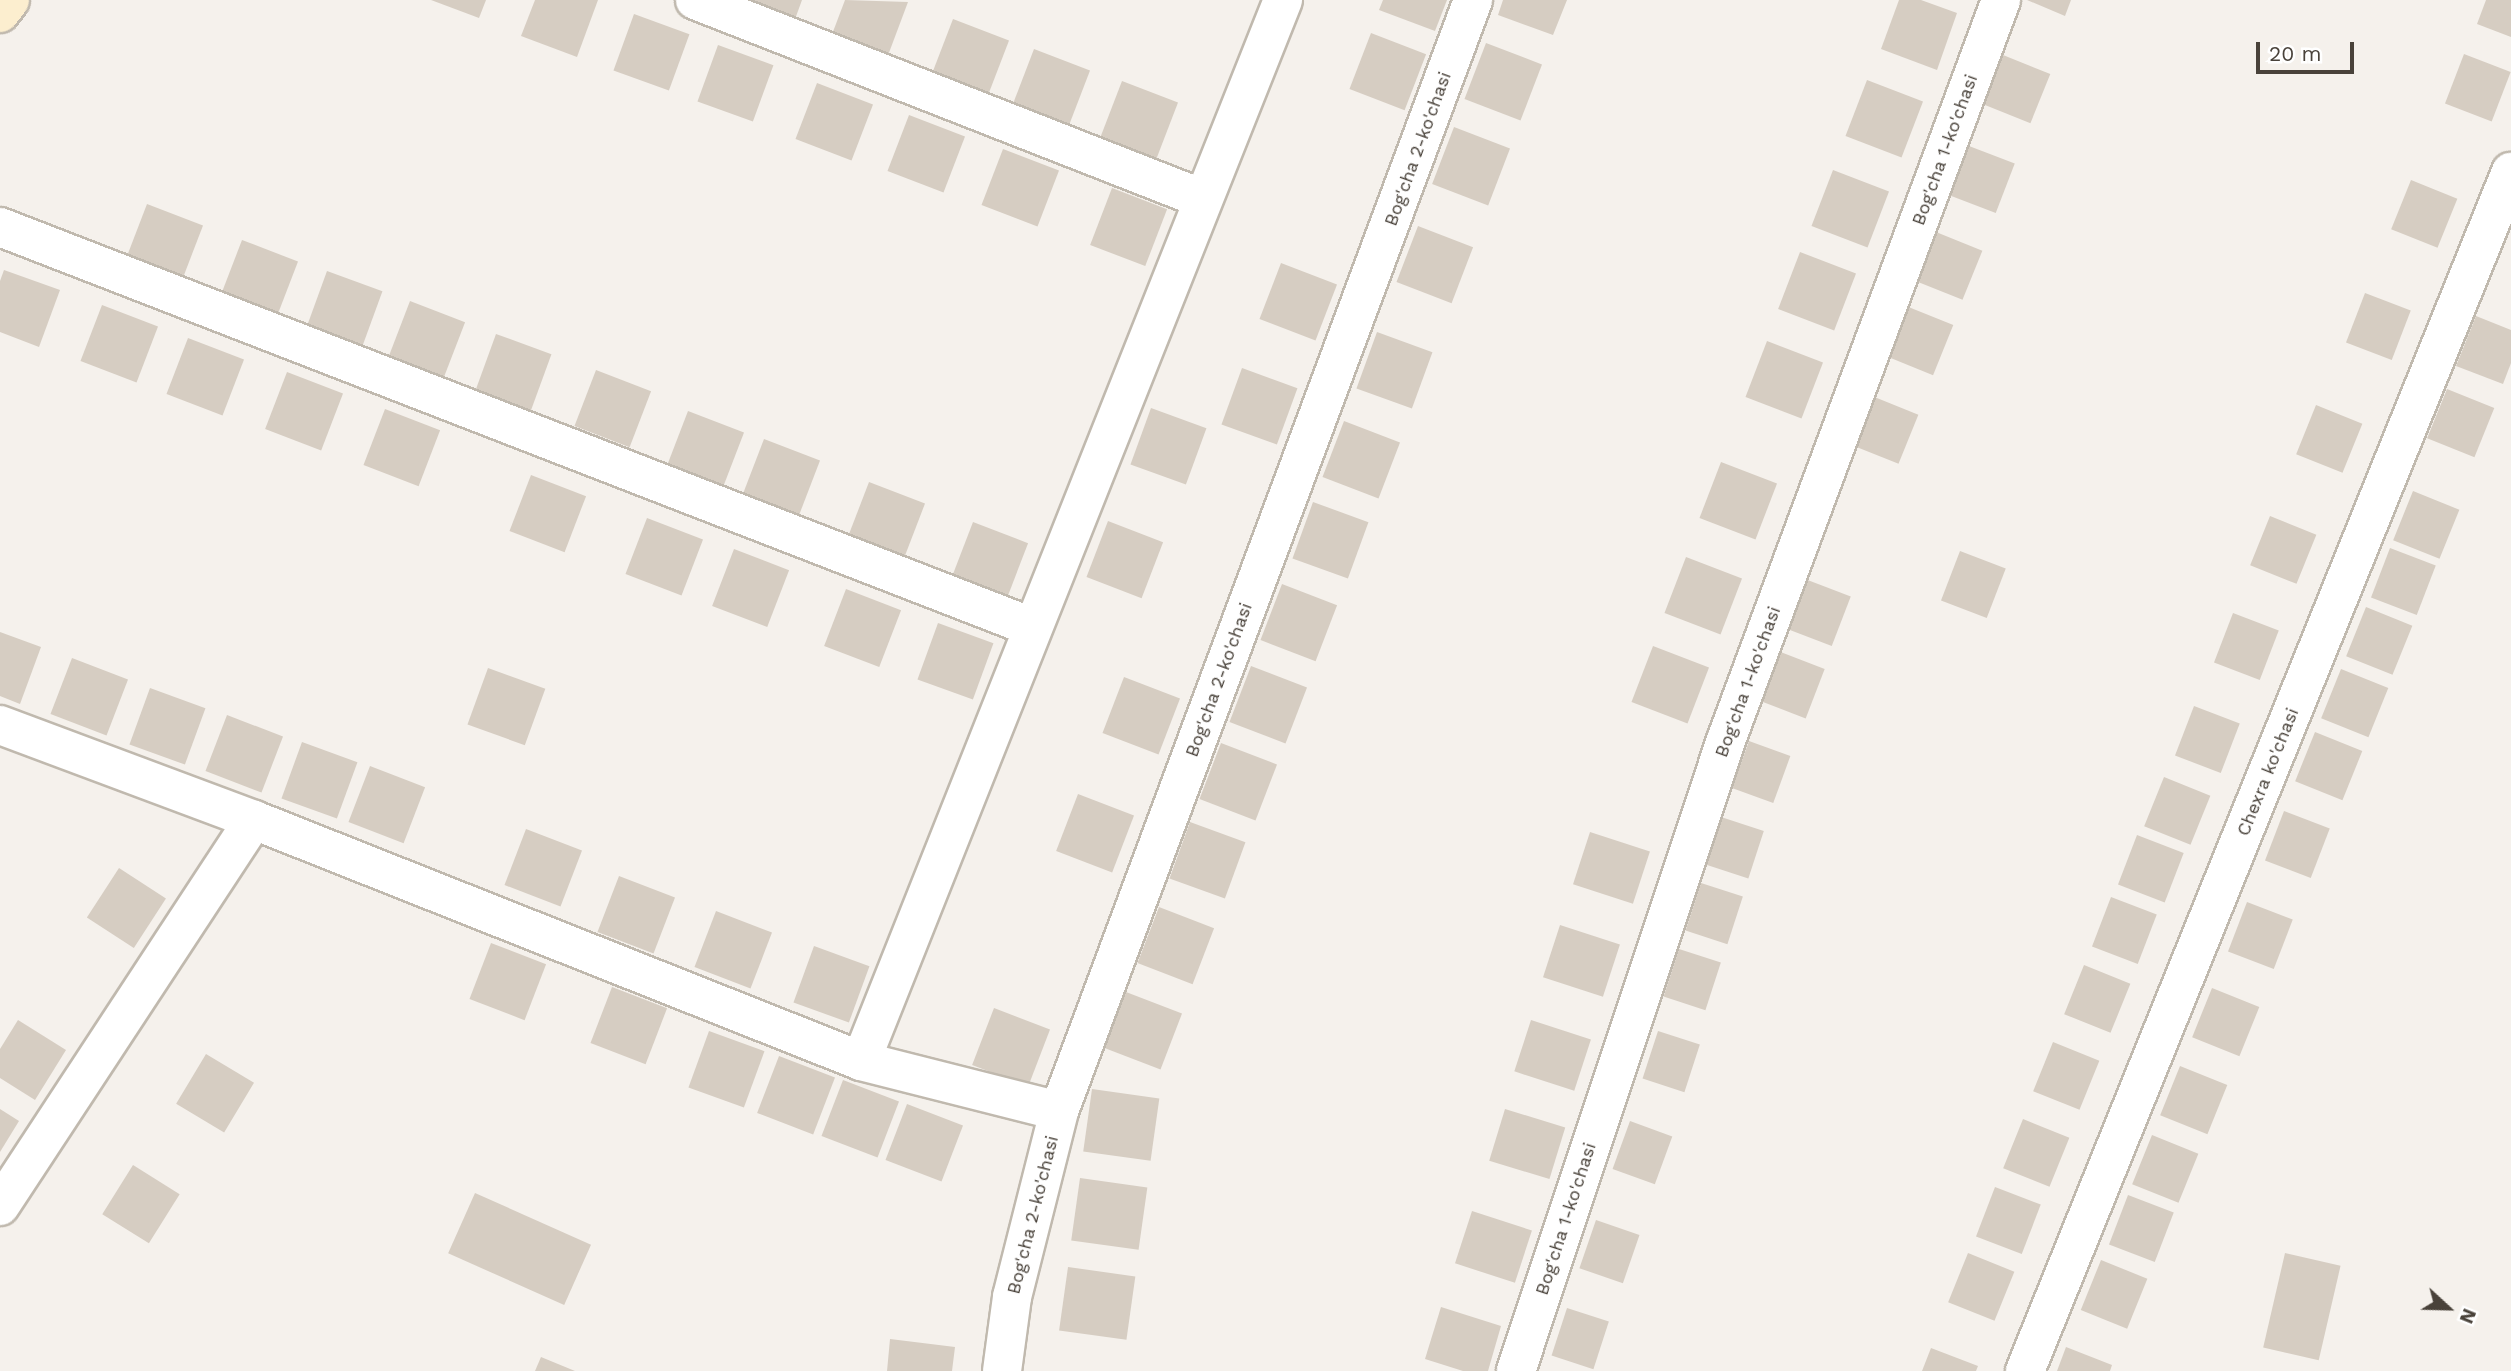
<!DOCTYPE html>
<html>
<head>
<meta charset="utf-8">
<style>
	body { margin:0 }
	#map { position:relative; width:2511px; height:1371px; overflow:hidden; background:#f5f1ec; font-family:"Work Sans",sans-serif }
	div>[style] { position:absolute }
	.building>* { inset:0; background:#d6cdc2; transform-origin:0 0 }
	.roads { filter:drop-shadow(2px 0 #c0b9ae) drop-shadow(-2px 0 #c0b9ae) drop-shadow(0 2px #c0b9ae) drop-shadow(0 -2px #c0b9ae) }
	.street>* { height:38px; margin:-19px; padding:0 19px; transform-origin:19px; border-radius:19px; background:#fff }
	.secondary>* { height:38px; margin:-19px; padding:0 19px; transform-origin:19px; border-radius:19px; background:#fceecf }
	span { translate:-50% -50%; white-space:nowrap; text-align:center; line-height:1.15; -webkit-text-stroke:6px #fff; paint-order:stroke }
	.street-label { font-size:18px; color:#49423a }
	.north { position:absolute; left:2413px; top:1273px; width:70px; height:70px; -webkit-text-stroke:5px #fff; paint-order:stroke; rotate:112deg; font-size:19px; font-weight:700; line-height:28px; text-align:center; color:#49423a }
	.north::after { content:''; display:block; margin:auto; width:24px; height:32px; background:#49423a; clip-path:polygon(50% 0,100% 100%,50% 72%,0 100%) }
	.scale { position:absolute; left:2256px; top:42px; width:98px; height:32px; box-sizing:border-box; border:4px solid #49423a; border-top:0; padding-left:9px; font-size:21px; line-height:24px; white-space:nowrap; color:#49423a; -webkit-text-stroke:5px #fff; paint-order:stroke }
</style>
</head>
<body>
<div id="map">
	<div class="building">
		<i style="clip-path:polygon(431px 0,486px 0,479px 18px)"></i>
		<i style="clip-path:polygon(535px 0,598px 0,577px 57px,521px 36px)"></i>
		<i style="clip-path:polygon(737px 0,802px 0,794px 22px)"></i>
		<i style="clip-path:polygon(845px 0,908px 2px,887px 58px,831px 37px)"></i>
		<i style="clip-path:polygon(1383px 0,1447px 0,1435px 31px,1379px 10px)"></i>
		<i style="clip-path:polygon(1503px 0,1567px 0,1553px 35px,1498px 15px)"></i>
		<i style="clip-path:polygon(1899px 0,1921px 0,1957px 13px,1937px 70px,1881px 49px)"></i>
		<i style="clip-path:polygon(2027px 0,2071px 0,2065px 16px)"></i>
		<i style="clip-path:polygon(2486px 0,2511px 0,2511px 37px,2477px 24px)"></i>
		<i style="left:634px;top:14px;width:59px;height:60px;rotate:20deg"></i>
		<i style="left:953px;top:19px;width:60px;height:60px;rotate:21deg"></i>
		<i style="left:1371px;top:33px;width:59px;height:60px;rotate:21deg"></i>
		<i style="left:1486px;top:43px;width:60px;height:60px;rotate:21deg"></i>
		<i style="left:718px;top:45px;width:59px;height:60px;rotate:20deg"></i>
		<i style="left:1034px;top:49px;width:60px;height:60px;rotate:21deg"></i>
		<i style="left:2464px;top:54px;width:50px;height:53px;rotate:21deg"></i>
		<i style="left:2003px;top:55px;width:51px;height:53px;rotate:22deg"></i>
		<i style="left:1867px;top:80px;width:60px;height:60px;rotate:21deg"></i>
		<i style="left:1122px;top:81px;width:60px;height:60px;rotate:21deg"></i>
		<i style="left:817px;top:83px;width:60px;height:60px;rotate:21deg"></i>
		<i style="left:909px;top:115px;width:60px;height:60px;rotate:21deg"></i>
		<i style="left:1454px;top:127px;width:60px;height:61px;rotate:21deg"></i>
		<i style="left:1969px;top:146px;width:49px;height:53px;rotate:21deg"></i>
		<i style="left:1003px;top:149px;width:60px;height:60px;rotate:21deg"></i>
		<i style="left:1833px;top:170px;width:60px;height:60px;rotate:21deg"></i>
		<i style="left:2411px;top:180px;width:50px;height:53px;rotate:22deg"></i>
		<i style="left:1112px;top:188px;width:59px;height:61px;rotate:21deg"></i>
		<i style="left:147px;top:204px;width:60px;height:61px;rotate:21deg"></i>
		<i style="left:1418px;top:226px;width:59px;height:60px;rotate:21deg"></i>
		<i style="left:1936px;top:232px;width:50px;height:53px;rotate:22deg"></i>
		<i style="left:242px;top:240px;width:60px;height:60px;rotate:21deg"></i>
		<i style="left:1800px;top:252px;width:60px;height:61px;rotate:21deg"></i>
		<i style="left:1281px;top:263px;width:60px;height:60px;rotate:21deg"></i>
		<i style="clip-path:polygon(4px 270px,60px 290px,39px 347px,0 332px,0 281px)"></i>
		<i style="left:327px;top:271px;width:59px;height:60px;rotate:20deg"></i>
		<i style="left:2365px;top:293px;width:49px;height:53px;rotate:21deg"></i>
		<i style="left:410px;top:301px;width:59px;height:61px;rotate:21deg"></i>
		<i style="left:102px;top:305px;width:60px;height:60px;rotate:21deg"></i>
		<i style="left:1906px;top:306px;width:51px;height:54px;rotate:22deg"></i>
		<i style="clip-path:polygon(2476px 316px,2511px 330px,2511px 363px,2503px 384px,2456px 366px)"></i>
		<i style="left:1377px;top:332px;width:59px;height:60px;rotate:20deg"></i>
		<i style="left:496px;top:334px;width:59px;height:60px;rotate:20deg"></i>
		<i style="left:188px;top:338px;width:60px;height:60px;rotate:21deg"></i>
		<i style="left:1767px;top:341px;width:60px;height:60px;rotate:21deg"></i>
		<i style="left:1242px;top:368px;width:59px;height:60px;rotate:20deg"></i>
		<i style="left:596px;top:370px;width:59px;height:60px;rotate:21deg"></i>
		<i style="left:287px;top:372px;width:60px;height:61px;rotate:21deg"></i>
		<i style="left:2447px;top:389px;width:51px;height:53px;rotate:22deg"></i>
		<i style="left:1872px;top:396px;width:50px;height:53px;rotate:22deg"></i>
		<i style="left:2316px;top:405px;width:50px;height:53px;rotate:22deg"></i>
		<i style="left:1151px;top:408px;width:59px;height:60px;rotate:20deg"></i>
		<i style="left:385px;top:409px;width:59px;height:60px;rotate:21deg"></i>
		<i style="left:688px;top:411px;width:60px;height:60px;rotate:21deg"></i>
		<i style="left:1344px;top:421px;width:60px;height:60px;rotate:21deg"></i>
		<i style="left:764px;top:439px;width:60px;height:61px;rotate:21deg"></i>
		<i style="left:1721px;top:462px;width:60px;height:60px;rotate:21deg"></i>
		<i style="left:531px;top:475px;width:59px;height:60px;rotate:21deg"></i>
		<i style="left:869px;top:482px;width:60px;height:60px;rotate:21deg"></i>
		<i style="left:2413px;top:491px;width:50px;height:53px;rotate:22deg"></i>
		<i style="left:1313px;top:502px;width:59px;height:60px;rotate:20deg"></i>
		<i style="left:2270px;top:516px;width:50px;height:53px;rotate:22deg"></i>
		<i style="left:647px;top:518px;width:60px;height:60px;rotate:21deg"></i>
		<i style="left:1108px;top:521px;width:59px;height:60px;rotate:21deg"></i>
		<i style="left:973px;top:522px;width:59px;height:60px;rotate:21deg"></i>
		<i style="left:2390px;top:548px;width:49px;height:53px;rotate:21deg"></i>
		<i style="left:734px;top:549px;width:59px;height:61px;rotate:21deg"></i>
		<i style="left:1960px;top:551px;width:49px;height:53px;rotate:21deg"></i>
		<i style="left:1686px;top:557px;width:60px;height:60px;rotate:21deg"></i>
		<i style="left:1805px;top:579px;width:49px;height:53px;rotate:21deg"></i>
		<i style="left:1282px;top:584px;width:59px;height:60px;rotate:21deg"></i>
		<i style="left:846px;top:589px;width:59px;height:61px;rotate:21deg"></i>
		<i style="left:2366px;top:607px;width:50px;height:53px;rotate:22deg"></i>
		<i style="left:2233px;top:613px;width:49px;height:53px;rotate:21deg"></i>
		<i style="left:938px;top:623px;width:59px;height:60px;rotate:20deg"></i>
		<i style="clip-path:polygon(0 632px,41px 647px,20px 704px,0 696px)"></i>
		<i style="left:1653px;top:646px;width:60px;height:60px;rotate:21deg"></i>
		<i style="left:1778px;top:651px;width:50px;height:53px;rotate:21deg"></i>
		<i style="left:72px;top:658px;width:60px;height:60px;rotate:21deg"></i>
		<i style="left:1251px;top:666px;width:60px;height:60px;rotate:21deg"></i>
		<i style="left:488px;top:668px;width:61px;height:60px;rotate:20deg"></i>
		<i style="left:2341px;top:669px;width:51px;height:53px;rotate:22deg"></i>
		<i style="left:1124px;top:677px;width:60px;height:60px;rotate:21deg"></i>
		<i style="left:150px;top:688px;width:59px;height:60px;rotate:20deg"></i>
		<i style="left:2194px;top:706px;width:49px;height:53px;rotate:21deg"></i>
		<i style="left:227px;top:715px;width:60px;height:60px;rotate:21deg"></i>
		<i style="left:2315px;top:732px;width:51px;height:53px;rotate:22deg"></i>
		<i style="left:1749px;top:741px;width:44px;height:50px;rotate:20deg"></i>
		<i style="left:302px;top:742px;width:59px;height:60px;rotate:20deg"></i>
		<i style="left:1221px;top:743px;width:60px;height:60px;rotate:21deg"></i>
		<i style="left:370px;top:766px;width:59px;height:60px;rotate:21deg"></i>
		<i style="left:2164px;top:777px;width:50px;height:53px;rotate:22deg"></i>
		<i style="left:1078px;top:794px;width:60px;height:61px;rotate:21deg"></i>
		<i style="left:2284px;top:811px;width:49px;height:53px;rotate:21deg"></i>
		<i style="left:1721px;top:817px;width:45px;height:50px;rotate:18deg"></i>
		<i style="left:1190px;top:822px;width:59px;height:60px;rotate:20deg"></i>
		<i style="left:526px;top:829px;width:60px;height:60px;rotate:21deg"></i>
		<i style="left:1590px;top:832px;width:63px;height:55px;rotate:18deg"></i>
		<i style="left:2137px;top:835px;width:50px;height:53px;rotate:21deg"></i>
		<i style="left:119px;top:868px;width:56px;height:59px;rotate:33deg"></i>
		<i style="left:619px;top:876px;width:60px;height:60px;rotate:21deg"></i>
		<i style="left:1701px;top:883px;width:44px;height:50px;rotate:18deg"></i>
		<i style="left:2111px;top:897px;width:49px;height:53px;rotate:21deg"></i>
		<i style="left:2247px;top:902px;width:49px;height:53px;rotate:21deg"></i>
		<i style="left:1159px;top:907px;width:59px;height:60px;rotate:21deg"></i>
		<i style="left:716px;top:911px;width:60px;height:60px;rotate:21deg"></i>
		<i style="left:1560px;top:925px;width:63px;height:55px;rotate:18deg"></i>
		<i style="left:491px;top:943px;width:59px;height:60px;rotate:21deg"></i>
		<i style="left:814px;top:946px;width:59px;height:60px;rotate:20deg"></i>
		<i style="left:1679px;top:949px;width:44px;height:50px;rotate:18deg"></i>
		<i style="left:2084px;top:965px;width:50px;height:53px;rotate:22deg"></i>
		<i style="left:612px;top:987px;width:59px;height:60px;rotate:21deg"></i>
		<i style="left:2212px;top:988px;width:51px;height:53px;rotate:22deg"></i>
		<i style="left:1126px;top:992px;width:60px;height:60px;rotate:21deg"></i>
		<i style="left:994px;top:1008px;width:60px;height:61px;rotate:21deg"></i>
		<i style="clip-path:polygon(18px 1020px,66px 1050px,35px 1100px,0 1078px,0 1049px)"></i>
		<i style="left:1531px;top:1020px;width:63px;height:54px;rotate:18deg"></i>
		<i style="left:709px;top:1031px;width:59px;height:60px;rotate:20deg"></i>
		<i style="left:1658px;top:1031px;width:44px;height:50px;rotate:18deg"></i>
		<i style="left:2053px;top:1042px;width:50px;height:53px;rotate:22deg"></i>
		<i style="left:206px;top:1054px;width:56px;height:58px;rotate:31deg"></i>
		<i style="left:779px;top:1056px;width:60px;height:61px;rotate:21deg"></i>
		<i style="left:2180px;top:1066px;width:51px;height:53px;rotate:22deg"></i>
		<i style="left:843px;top:1080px;width:60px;height:60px;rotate:21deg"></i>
		<i style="left:1092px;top:1089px;width:68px;height:63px;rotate:8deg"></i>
		<i style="left:907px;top:1104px;width:60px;height:60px;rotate:21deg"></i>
		<i style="clip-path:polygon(0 1109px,19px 1121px,0 1152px)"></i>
		<i style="left:1505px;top:1109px;width:63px;height:54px;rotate:17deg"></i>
		<i style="left:2023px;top:1119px;width:50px;height:53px;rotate:22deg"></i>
		<i style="left:1630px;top:1121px;width:45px;height:51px;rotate:20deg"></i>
		<i style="left:2152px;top:1135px;width:50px;height:53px;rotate:22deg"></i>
		<i style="left:133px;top:1165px;width:55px;height:58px;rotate:32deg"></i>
		<i style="left:1080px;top:1178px;width:68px;height:63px;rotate:8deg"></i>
		<i style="left:1995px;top:1187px;width:49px;height:53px;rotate:21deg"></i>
		<i style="left:475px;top:1193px;width:127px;height:66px;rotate:24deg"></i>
		<i style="left:2128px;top:1195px;width:49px;height:53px;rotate:21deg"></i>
		<i style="left:1472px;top:1211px;width:63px;height:55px;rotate:18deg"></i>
		<i style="left:1596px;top:1220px;width:46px;height:51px;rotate:19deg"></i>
		<i style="left:1968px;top:1253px;width:50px;height:53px;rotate:22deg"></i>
		<i style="left:2285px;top:1253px;width:57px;height:97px;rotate:13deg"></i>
		<i style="left:2101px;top:1260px;width:50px;height:54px;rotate:22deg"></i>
		<i style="left:1068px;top:1267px;width:68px;height:64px;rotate:8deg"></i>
		<i style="clip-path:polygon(1441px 1307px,1501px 1326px,1488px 1371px,1463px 1371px,1425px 1359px)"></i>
		<i style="left:1567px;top:1308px;width:44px;height:50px;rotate:18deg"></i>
		<i style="clip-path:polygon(890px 1339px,955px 1347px,952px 1371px,887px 1371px)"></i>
		<i style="clip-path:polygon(2066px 1347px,2112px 1365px,2110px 1371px,2057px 1371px)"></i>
		<i style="clip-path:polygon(1931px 1348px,1978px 1366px,1976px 1371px,1922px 1371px)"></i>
		<i style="clip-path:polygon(541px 1357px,575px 1371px,535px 1371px)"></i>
	</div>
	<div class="roads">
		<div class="street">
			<i style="left:695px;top:0;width:546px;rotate:21.39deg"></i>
			<i style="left:0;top:227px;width:1107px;rotate:21.19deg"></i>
			<i style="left:0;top:725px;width:271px;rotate:20.5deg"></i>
			<i style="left:254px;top:820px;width:653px;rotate:21.65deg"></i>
			<i style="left:861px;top:1061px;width:204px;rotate:14.2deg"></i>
			<i style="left:861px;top:1061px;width:1142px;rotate:-68.31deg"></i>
			<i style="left:0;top:1206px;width:462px;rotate:-56.7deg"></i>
			<i style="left:1002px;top:1371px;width:75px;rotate:-82.3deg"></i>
			<i style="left:1012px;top:1297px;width:192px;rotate:-75.8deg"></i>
			<i style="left:1059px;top:1111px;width:1186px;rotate:-69.56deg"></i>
			<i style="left:1516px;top:1371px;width:662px;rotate:-71.59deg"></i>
			<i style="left:1725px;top:743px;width:793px;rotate:-69.62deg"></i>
			<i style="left:2025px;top:1371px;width:1294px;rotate:-67.94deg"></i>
		</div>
		<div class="secondary">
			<i style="left:0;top:13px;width:16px;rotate:-52deg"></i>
		</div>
	</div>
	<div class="street-label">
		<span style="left:1418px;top:149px;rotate:-70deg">Bog'cha 2-ko'chasi</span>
		<span style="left:1945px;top:150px;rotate:-70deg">Bog'cha 1-ko'chasi</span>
		<span style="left:1219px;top:680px;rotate:-70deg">Bog'cha 2-ko'chasi</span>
		<span style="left:1748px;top:682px;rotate:-70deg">Bog'cha 1-ko'chasi</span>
		<span style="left:2268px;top:772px;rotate:-68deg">Chexra ko'chasi</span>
		<span style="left:1033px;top:1215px;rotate:-76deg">Bog'cha 2-ko'chasi</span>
		<span style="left:1566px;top:1219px;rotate:-72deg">Bog'cha 1-ko'chasi</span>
	</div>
	<div class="north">N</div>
	<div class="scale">20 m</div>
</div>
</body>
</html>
